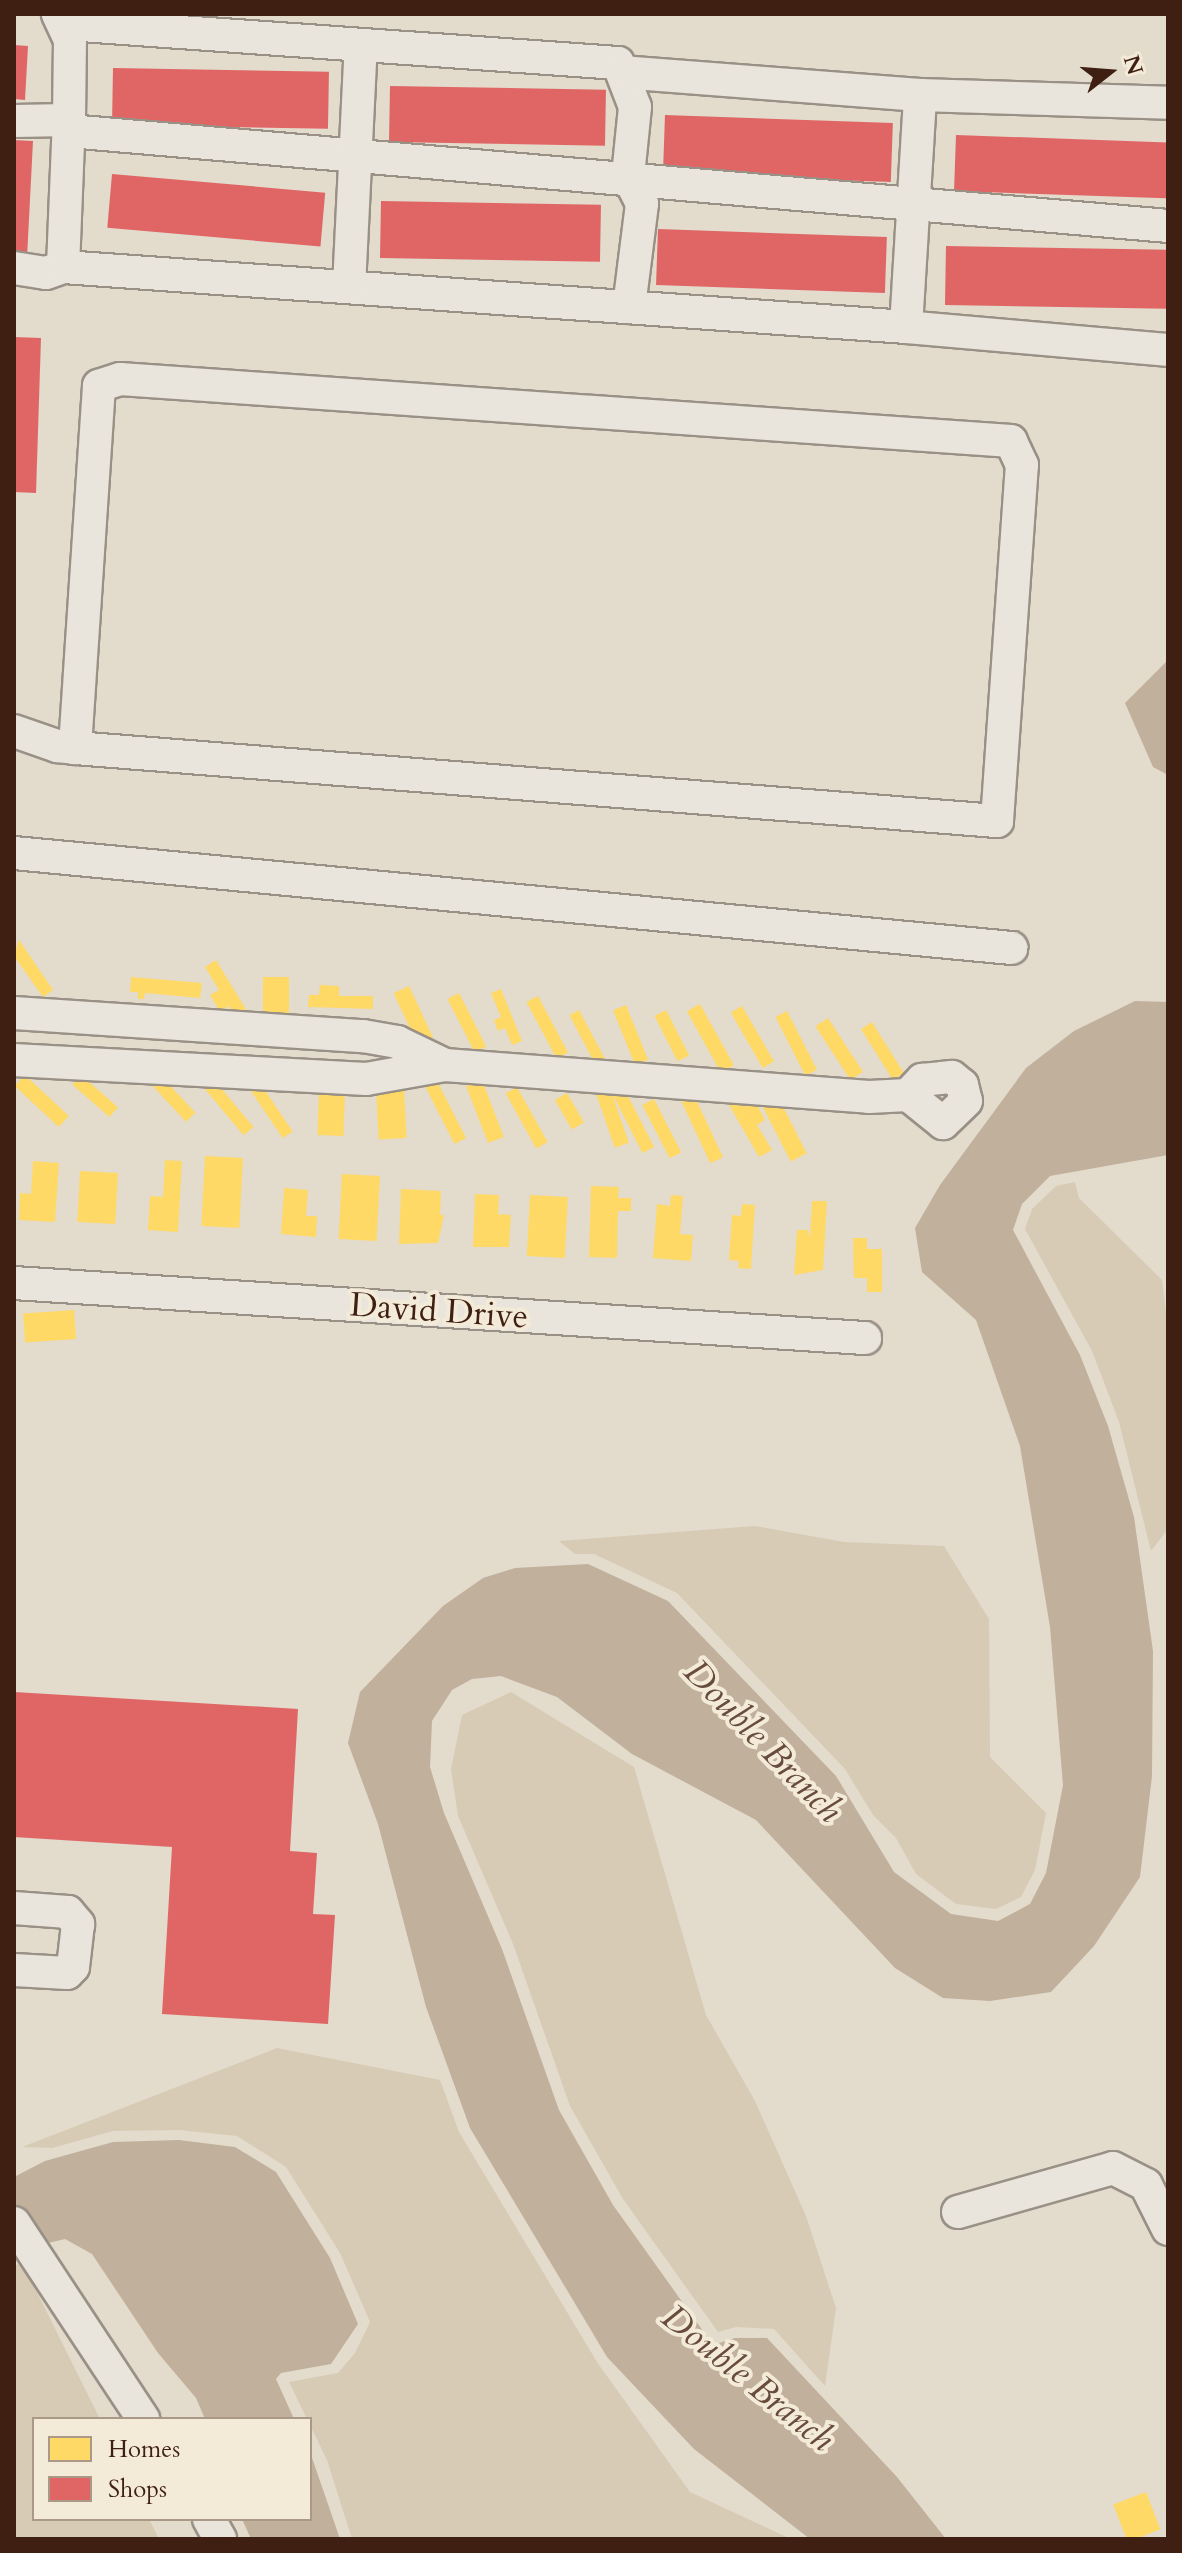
<!DOCTYPE html>
<html>
<head>
<meta charset="utf-8">
<style>
	body { margin:0 }
	#map { position:relative; width:1182px; height:2553px; overflow:hidden; background:#e3dbcc; font-family:Cardo,serif }
	div>[style] { position:absolute }
	.green>* { inset:0; background:#d8cbb6 }
	.water>* { inset:0; background:#c1b09b }
	.homes>* { inset:0; background:#ffd966; transform-origin:0 0 }
	.shops>* { inset:0; background:#e06666; transform-origin:0 0 }
	.roads { filter:drop-shadow(2px 0 #999086) drop-shadow(-2px 0 #999086) drop-shadow(0 2px #999086) drop-shadow(0 -2px #999086) }
	.minor>* { height:32px; margin:-16px; padding:0 16px; transform-origin:16px; border-radius:16px; background:#e9e5dd }
	span { translate:-50% -50%; white-space:nowrap; text-align:center; line-height:1.15; -webkit-text-stroke:8px #f3ead7; paint-order:stroke }
	.street-label { font-size:34px; color:#3e1f12 }
	.water-label { font-size:36px; color:#674b3b; font-style:italic }
	.frame { position:absolute; inset:0; border:16px solid #3e1f12; pointer-events:none }
	.legend { position:absolute; left:32px; top:2417px; width:280px; height:104px; box-sizing:border-box; background:#f3ead7; border:2px solid #ab9988; margin:0; padding:10px 14px; list-style:none; font-size:24px; color:#3e1f12 }
	.legend li { display:flex; align-items:center; gap:16px; height:40px }
	.legend b { width:40px; border:2px solid #ab9988 }
	.north { position:absolute; left:1070px; top:32px; width:80px; height:80px; -webkit-text-stroke:6px #f3ead7; paint-order:stroke; rotate:73deg; font-size:22px; font-weight:700; line-height:32px; text-align:center; color:#3e1f12 }
	.north::after { content:''; display:block; margin:auto; width:28px; height:36px; background:#3e1f12; clip-path:polygon(50% 0,100% 100%,50% 72%,0 100%) }
</style>
</head>
<body>
<div id="map">
	<div class="green">
		<i style="clip-path:polygon(1075px 1182px,1079px 1198px,1162px 1280px,1168px 1327px,1168px 1529px,1151px 1551px,1119px 1422px,1092px 1351px,1025px 1229px,1032px 1209px,1056px 1186px)"></i>
		<i style="clip-path:polygon(755px 1526px,844px 1542px,944px 1546px,989px 1619px,990px 1757px,1046px 1813px,1035px 1870px,1021px 1897px,996px 1909px,956px 1904px,916px 1874px,896px 1838px,873px 1815px,845px 1769px,677px 1593px,594px 1554px,575px 1554px,559px 1541px)"></i>
		<i style="clip-path:polygon(511px 1692px,634px 1767px,706px 2015px,755px 2101px,806px 2216px,836px 2308px,825px 2386px,774px 2329px,736px 2327px,718px 2332px,623px 2199px,570px 2106px,513px 1944px,458px 1816px,451px 1769px,462px 1715px)"></i>
		<i style="clip-path:polygon(277px 2048px,440px 2080px,459px 2132px,597px 2362px,690px 2492px,791px 2539px,352px 2539px,327px 2460px,289px 2382px,338px 2373px,355px 2353px,370px 2322px,340px 2253px,286px 2167px,237px 2136px,179px 2130px,113px 2131px,52px 2148px,22px 2147px)"></i>
		<i style="clip-path:polygon(23px 2264px,100px 2419px,34px 2419px,34px 2519px,149px 2519px,159px 2539px,14px 2539px,14px 2265px)"></i>
	</div>
	<div class="water">
		<i style="clip-path:polygon(1168px 660px,1168px 775px,1153px 767px,1125px 703px)"></i>
		<i style="clip-path:polygon(1135px 1001px,1168px 1002px,1168px 1155px,1050px 1176px,1022px 1204px,1013px 1230px,1080px 1355px,1108px 1426px,1134px 1517px,1153px 1651px,1152px 1776px,1140px 1877px,1094px 1946px,1051px 1992px,990px 2001px,943px 1998px,895px 1968px,756px 1820px,632px 1754px,557px 1697px,501px 1676px,472px 1679px,452px 1690px,432px 1721px,430px 1767px,444px 1813px,502px 1949px,559px 2110px,613px 2205px,713px 2345px,735px 2338px,767px 2338px,897px 2477px,946px 2539px,810px 2539px,694px 2449px,607px 2357px,470px 2128px,426px 2007px,378px 1824px,348px 1743px,360px 1692px,443px 1606px,483px 1578px,515px 1568px,588px 1564px,668px 1601px,836px 1776px,894px 1872px,951px 1914px,998px 1921px,1030px 1904px,1046px 1873px,1063px 1785px,1050px 1627px,1020px 1446px,976px 1320px,922px 1272px,915px 1228px,940px 1185px,1026px 1068px,1074px 1031px)"></i>
		<i style="clip-path:polygon(179px 2140px,235px 2147px,276px 2172px,330px 2258px,358px 2324px,331px 2364px,281px 2373px,276px 2379px,294px 2419px,205px 2419px,196px 2398px,158px 2353px,92px 2254px,65px 2239px,14px 2251px,14px 2177px,45px 2161px,113px 2142px)"></i>
		<i style="clip-path:polygon(310px 2452px,340px 2539px,251px 2539px,242px 2519px,310px 2519px)"></i>
	</div>
	<div class="homes">
		<i style="clip-path:polygon(19px 940px,53px 990px,43px 997px,14px 956px)"></i>
		<i style="clip-path:polygon(216px 960px,250px 1016px,239px 1023px,229px 1006px,220px 1012px,210px 995px,219px 990px,205px 967px)"></i>
		<i style="clip-path:polygon(131px 977px,202px 983px,200px 998px,145px 993px,144px 999px,138px 999px,138px 992px,130px 992px)"></i>
		<i style="left:263px;top:977px;width:26px;height:49px"></i>
		<i style="clip-path:polygon(320px 985px,339px 986px,339px 996px,373px 996px,373px 1009px,308px 1007px,309px 995px,319px 995px)"></i>
		<i style="left:409px;top:986px;width:57px;height:17px;rotate:65deg"></i>
		<i style="clip-path:polygon(501px 989px,522px 1041px,512px 1045px,505px 1028px,498px 1031px,494px 1020px,501px 1017px,491px 993px)"></i>
		<i style="left:459px;top:993px;width:60px;height:13px;rotate:63deg"></i>
		<i style="left:538px;top:996px;width:64px;height:13px;rotate:62deg"></i>
		<i style="left:700px;top:1004px;width:70px;height:15px;rotate:61deg"></i>
		<i style="left:626px;top:1005px;width:59px;height:14px;rotate:68deg"></i>
		<i style="left:742px;top:1006px;width:64px;height:13px;rotate:60deg"></i>
		<i style="left:579px;top:1010px;width:55px;height:11px;rotate:62deg"></i>
		<i style="left:666px;top:1010px;width:51px;height:13px;rotate:63deg"></i>
		<i style="left:787px;top:1011px;width:66px;height:13px;rotate:63deg"></i>
		<i style="left:828px;top:1018px;width:64px;height:15px;rotate:57deg"></i>
		<i style="left:872px;top:1022px;width:60px;height:13px;rotate:58deg"></i>
		<i style="left:25px;top:1075px;width:60px;height:15px;rotate:43deg"></i>
		<i style="left:81px;top:1075px;width:49px;height:13px;rotate:41deg"></i>
		<i style="left:162px;top:1077px;width:49px;height:13px;rotate:47deg"></i>
		<i style="left:258px;top:1080px;width:62px;height:12px;rotate:56deg"></i>
		<i style="left:482px;top:1080px;width:61px;height:17px;rotate:69deg"></i>
		<i style="left:215px;top:1081px;width:60px;height:13px;rotate:50deg"></i>
		<i style="left:437px;top:1081px;width:64px;height:13px;rotate:63deg"></i>
		<i style="left:517px;top:1087px;width:63px;height:13px;rotate:61deg"></i>
		<i style="left:404px;top:1088px;width:50px;height:28px;rotate:87deg"></i>
		<i style="left:610px;top:1088px;width:58px;height:15px;rotate:71deg"></i>
		<i style="left:625px;top:1090px;width:64px;height:13px;rotate:63deg"></i>
		<i style="left:319px;top:1091px;width:26px;height:44px;rotate:2deg"></i>
		<i style="left:567px;top:1093px;width:34px;height:14px;rotate:60deg"></i>
		<i style="left:693px;top:1093px;width:71px;height:14px;rotate:65deg"></i>
		<i style="clip-path:polygon(742px 1098px,747px 1107px,755px 1101px,765px 1120px,757px 1125px,772px 1150px,759px 1157px,729px 1105px)"></i>
		<i style="left:654px;top:1099px;width:60px;height:13px;rotate:63deg"></i>
		<i style="left:779px;top:1099px;width:61px;height:18px;rotate:63deg"></i>
		<i style="left:205px;top:1156px;width:38px;height:70px;rotate:3deg"></i>
		<i style="clip-path:polygon(165px 1160px,182px 1161px,178px 1232px,148px 1230px,150px 1196px,163px 1197px)"></i>
		<i style="clip-path:polygon(33px 1161px,59px 1163px,55px 1222px,19px 1220px,20px 1193px,31px 1194px)"></i>
		<i style="left:80px;top:1171px;width:38px;height:51px;rotate:3deg"></i>
		<i style="left:342px;top:1174px;width:38px;height:65px;rotate:3deg"></i>
		<i style="clip-path:polygon(591px 1186px,619px 1187px,618px 1198px,631px 1198px,631px 1211px,618px 1211px,617px 1258px,589px 1257px)"></i>
		<i style="clip-path:polygon(284px 1188px,308px 1190px,306px 1216px,317px 1216px,316px 1237px,281px 1234px)"></i>
		<i style="clip-path:polygon(401px 1189px,441px 1191px,440px 1215px,444px 1215px,438px 1243px,399px 1244px)"></i>
		<i style="clip-path:polygon(475px 1194px,499px 1195px,498px 1214px,511px 1215px,509px 1247px,473px 1247px)"></i>
		<i style="left:530px;top:1195px;width:38px;height:61px;rotate:3deg"></i>
		<i style="clip-path:polygon(671px 1195px,683px 1196px,680px 1234px,693px 1235px,691px 1261px,653px 1258px,657px 1204px,670px 1206px)"></i>
		<i style="clip-path:polygon(812px 1201px,827px 1201px,823px 1270px,794px 1275px,797px 1230px,808px 1230px,810px 1237px)"></i>
		<i style="clip-path:polygon(742px 1204px,755px 1205px,751px 1269px,738px 1268px,739px 1261px,729px 1260px,732px 1215px,741px 1216px)"></i>
		<i style="clip-path:polygon(853px 1238px,867px 1238px,867px 1249px,882px 1249px,882px 1292px,867px 1292px,867px 1278px,854px 1278px)"></i>
		<i style="left:74px;top:1310px;width:29px;height:51px;rotate:86deg"></i>
		<i style="left:1146px;top:2492px;width:40px;height:35px;rotate:69deg"></i>
	</div>
	<div class="shops">
		<i style="clip-path:polygon(14px 45px,28px 46px,25px 100px,14px 99px)"></i>
		<i style="left:113px;top:68px;width:216px;height:57px;rotate:1deg"></i>
		<i style="left:390px;top:86px;width:216px;height:56px;rotate:1deg"></i>
		<i style="left:665px;top:115px;width:228px;height:59px;rotate:2deg"></i>
		<i style="left:956px;top:135px;width:212px;height:56px;rotate:2deg"></i>
		<i style="clip-path:polygon(14px 140px,33px 141px,27px 258px,14px 258px)"></i>
		<i style="left:112px;top:174px;width:214px;height:54px;rotate:5deg"></i>
		<i style="left:381px;top:201px;width:220px;height:57px;rotate:1deg"></i>
		<i style="left:658px;top:229px;width:229px;height:56px;rotate:2deg"></i>
		<i style="left:946px;top:246px;width:222px;height:59px;rotate:1deg"></i>
		<i style="clip-path:polygon(14px 337px,41px 338px,36px 493px,14px 492px)"></i>
		<i style="clip-path:polygon(14px 1692px,298px 1709px,290px 1851px,317px 1853px,313px 1914px,335px 1915px,328px 2024px,162px 2014px,172px 1847px,14px 1837px)"></i>
	</div>
	<div class="roads">
		<div class="minor">
			<i style="left:67px;top:24px;width:552px;rotate:4.05deg"></i>
			<i style="left:618px;top:63px;width:47px;rotate:68.9deg"></i>
			<i style="left:635px;top:107px;width:69px;rotate:95.8deg"></i>
			<i style="left:628px;top:176px;width:31px;rotate:63deg"></i>
			<i style="left:642px;top:204px;width:104px;rotate:97.2deg"></i>
			<i style="left:920px;top:95px;width:248px;rotate:1.8deg"></i>
			<i style="left:14px;top:121px;width:55px;rotate:-1deg"></i>
			<i style="left:69px;top:120px;width:80px;rotate:-89.3deg"></i>
			<i style="left:70px;top:40px;width:29px;rotate:-115deg"></i>
			<i style="left:69px;top:131px;width:1103px;rotate:4.94deg"></i>
			<i style="left:63px;top:267px;width:147px;rotate:-87.7deg"></i>
			<i style="left:14px;top:268px;width:32px;rotate:9deg"></i>
			<i style="left:46px;top:273px;width:18px;rotate:-19deg"></i>
			<i style="left:63px;top:267px;width:845px;rotate:4.07deg"></i>
			<i style="left:906px;top:327px;width:232px;rotate:-86.5deg"></i>
			<i style="left:920px;top:95px;width:297px;rotate:-175.6deg"></i>
			<i style="left:349px;top:287px;width:242px;rotate:-87.2deg"></i>
			<i style="left:906px;top:327px;width:263px;rotate:5deg"></i>
			<i style="left:14px;top:731px;width:46px;rotate:19.2deg"></i>
			<i style="left:57px;top:746px;width:18px;rotate:6deg"></i>
			<i style="left:75px;top:748px;width:925px;rotate:4.53deg"></i>
			<i style="left:997px;top:821px;width:357px;rotate:-86deg"></i>
			<i style="left:1022px;top:465px;width:26px;rotate:-115deg"></i>
			<i style="left:1011px;top:441px;width:893px;rotate:-176.02deg"></i>
			<i style="left:120px;top:379px;width:22px;rotate:162deg"></i>
			<i style="left:99px;top:386px;width:363px;rotate:93.8deg"></i>
			<i style="left:14px;top:853px;width:1002px;rotate:5.44deg"></i>
			<i style="left:14px;top:1013px;width:350px;rotate:3.8deg"></i>
			<i style="left:363px;top:1036px;width:35px;rotate:10deg"></i>
			<i style="left:397px;top:1042px;width:53px;rotate:25.6deg"></i>
			<i style="left:445px;top:1065px;width:80px;rotate:170deg"></i>
			<i style="left:366px;top:1079px;width:353px;rotate:-176.9deg"></i>
			<i style="left:445px;top:1065px;width:425px;rotate:4.3deg"></i>
			<i style="left:869px;top:1097px;width:39px;rotate:-3deg"></i>
			<i style="left:908px;top:1095px;width:21px;rotate:-47deg"></i>
			<i style="left:922px;top:1080px;width:30px;rotate:-6deg"></i>
			<i style="left:952px;top:1077px;width:13px;rotate:39deg"></i>
			<i style="left:962px;top:1085px;width:16px;rotate:76deg"></i>
			<i style="left:966px;top:1101px;width:32px;rotate:136deg"></i>
			<i style="left:943px;top:1123px;width:45px;rotate:-141.3deg"></i>
			<i style="left:14px;top:1283px;width:853px;rotate:3.7deg"></i>
			<i style="left:14px;top:1908px;width:54px;rotate:4.2deg"></i>
			<i style="left:68px;top:1912px;width:16px;rotate:50deg"></i>
			<i style="left:78px;top:1924px;width:43px;rotate:96.6deg"></i>
			<i style="left:73px;top:1967px;width:8px;rotate:135deg"></i>
			<i style="left:67px;top:1973px;width:53px;rotate:-176.8deg"></i>
			<i style="left:958px;top:2212px;width:161px;rotate:-15.8deg"></i>
			<i style="left:1113px;top:2168px;width:37px;rotate:27deg"></i>
			<i style="left:1146px;top:2185px;width:49px;rotate:63.4deg"></i>
			<i style="left:14px;top:2223px;width:235px;rotate:56.6deg"></i>
			<i style="left:209px;top:2519px;width:23px;rotate:61deg"></i>
		</div>
	</div>
	<div class="street-label">
		<span style="left:439px;top:1311px;rotate:4deg">David Drive</span>
	</div>
	<div class="water-label">
		<span style="left:763px;top:1741px;rotate:46deg">Double Branch</span>
		<span style="left:748px;top:2378px;rotate:39deg">Double Branch</span>
	</div>
	<div class="frame"></div>
	<ul class="legend">
	<li><b style="height:22px;background:#ffd966"></b>Homes</li>
	<li><b style="height:22px;background:#e06666"></b>Shops</li>
	</ul>
	<div class="north">N</div>
</div>
</body>
</html>
